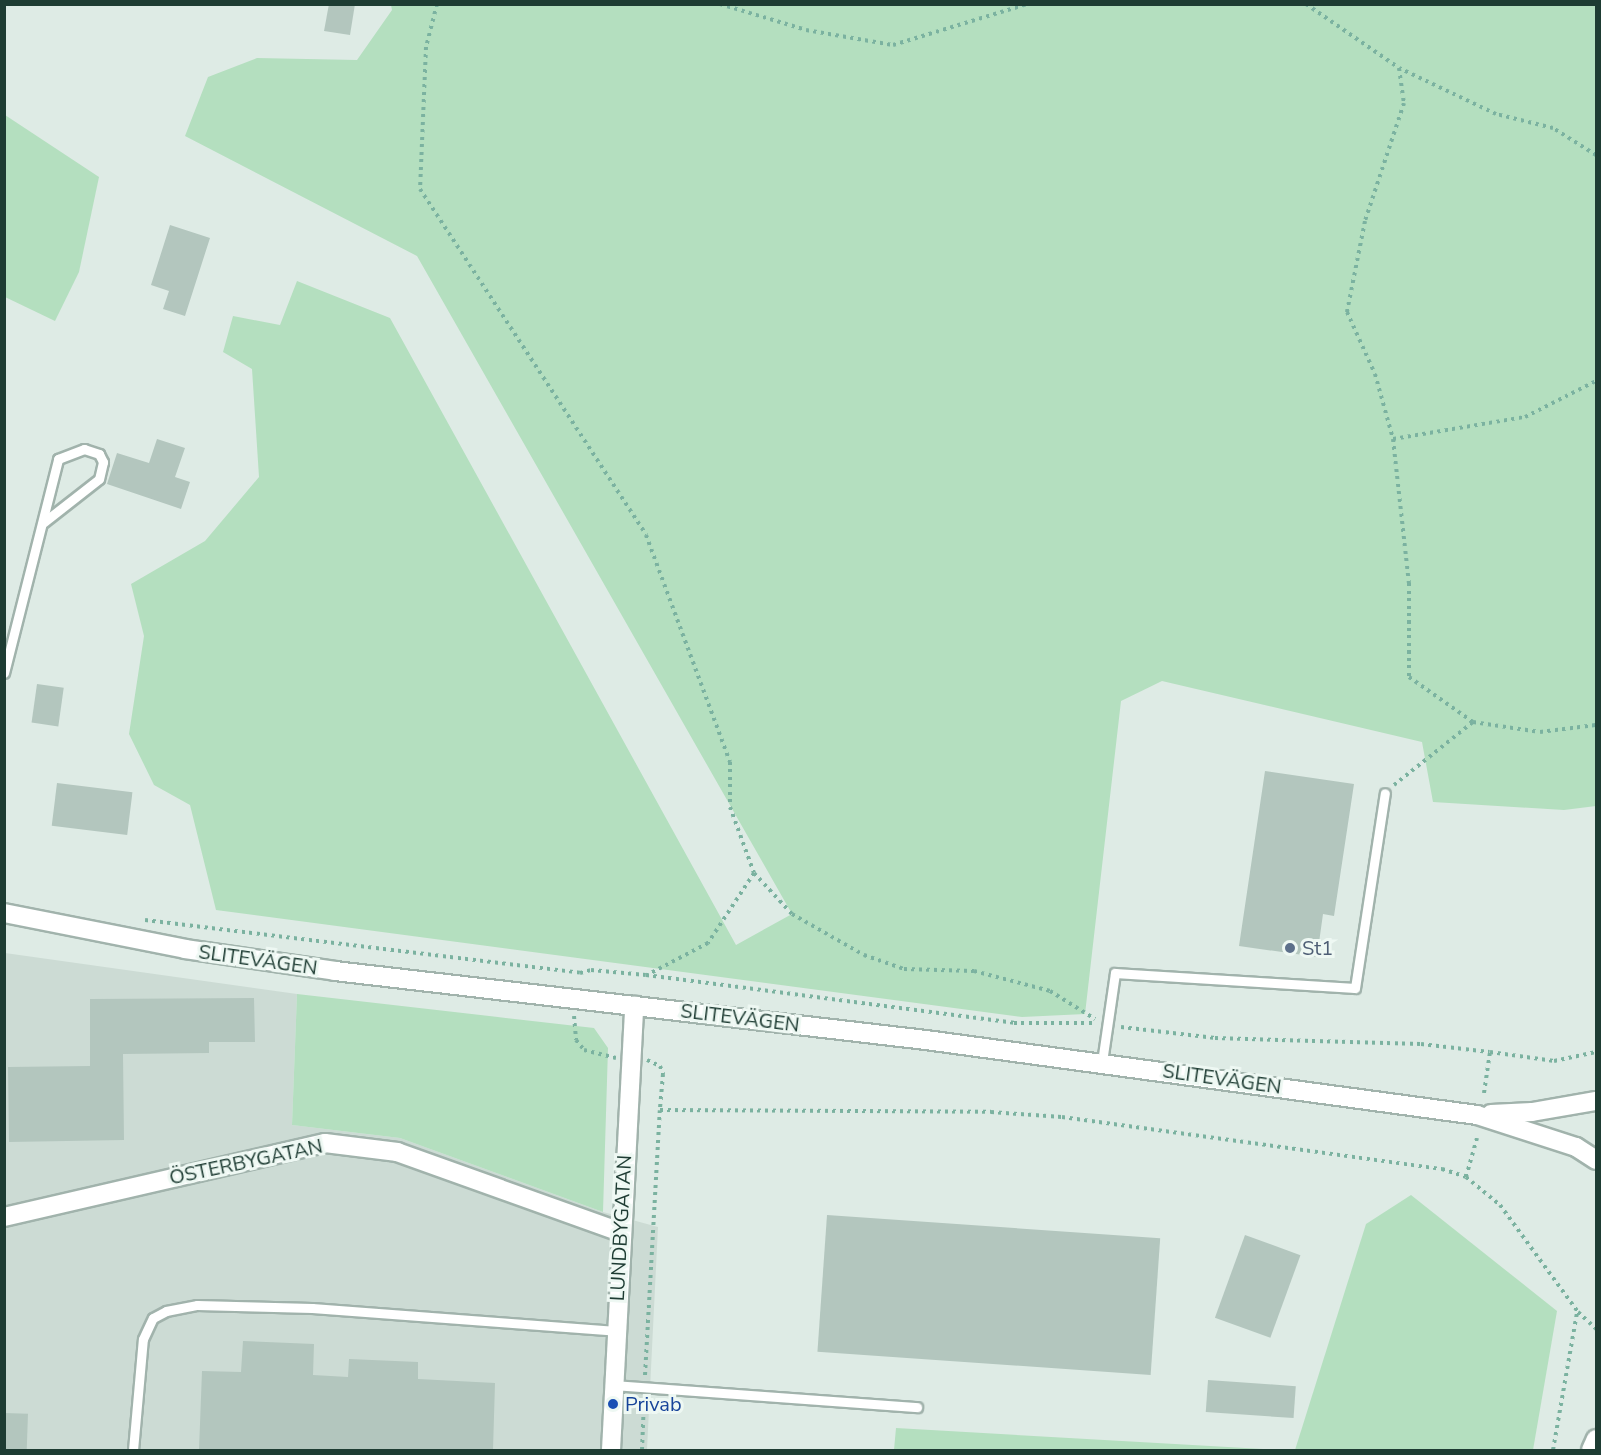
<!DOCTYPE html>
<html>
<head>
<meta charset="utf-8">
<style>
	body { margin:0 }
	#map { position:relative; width:1601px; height:1455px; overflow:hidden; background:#deebe5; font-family:"Nunito Sans",sans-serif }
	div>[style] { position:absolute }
	.built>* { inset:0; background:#ccdbd4 }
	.green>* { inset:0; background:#b4dfbf }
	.building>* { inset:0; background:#b3c6be; transform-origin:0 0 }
	.path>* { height:4px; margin-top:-2px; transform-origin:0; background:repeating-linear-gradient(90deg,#7bb2a0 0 3px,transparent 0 7.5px) }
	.roads { filter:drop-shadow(2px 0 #a1b3ac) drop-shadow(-2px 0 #a1b3ac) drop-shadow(0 2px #a1b3ac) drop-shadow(0 -2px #a1b3ac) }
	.service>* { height:9px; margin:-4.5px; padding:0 4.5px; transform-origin:4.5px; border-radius:4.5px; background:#fff }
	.minor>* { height:18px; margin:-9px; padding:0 9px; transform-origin:9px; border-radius:9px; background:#fff }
	.secondary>* { height:18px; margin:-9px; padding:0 9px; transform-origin:9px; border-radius:9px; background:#fff }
	.dots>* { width:16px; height:16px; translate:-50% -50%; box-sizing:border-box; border:3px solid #eef8f3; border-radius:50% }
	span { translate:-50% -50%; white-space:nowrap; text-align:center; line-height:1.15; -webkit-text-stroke:6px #eef8f3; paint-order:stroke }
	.service-label { font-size:20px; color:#4e5e75 }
	.left { translate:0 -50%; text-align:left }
	.street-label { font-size:20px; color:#1e3c33 }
	.transit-label { font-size:20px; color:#164399 }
	.frame { position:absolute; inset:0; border:6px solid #1e3c33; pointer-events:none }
</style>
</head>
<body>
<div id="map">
	<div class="built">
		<i style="clip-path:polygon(5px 953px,297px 994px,292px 1125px,400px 1138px,603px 1212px,658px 1227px,647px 1450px,5px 1450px)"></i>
	</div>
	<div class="green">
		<i style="clip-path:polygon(391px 5px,1596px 5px,1596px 806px,1564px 810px,1433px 802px,1422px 742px,1162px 681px,1121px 701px,1085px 1014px,1022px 1017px,216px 910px,190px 805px,154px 785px,129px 734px,144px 636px,131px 584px,205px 541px,259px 477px,252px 369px,223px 352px,233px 316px,280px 325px,297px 281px,390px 318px,736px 945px,792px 914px,417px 256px,185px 136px,208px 77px,257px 58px,357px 60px,392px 10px)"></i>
		<i style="clip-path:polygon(5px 115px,99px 177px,79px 272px,55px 321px,5px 297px)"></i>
		<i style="clip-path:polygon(297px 994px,594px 1028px,608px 1048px,603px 1212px,400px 1138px,292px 1125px)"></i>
		<i style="clip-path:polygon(1411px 1195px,1557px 1311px,1533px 1450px,1295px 1450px,1366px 1224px)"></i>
		<i style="clip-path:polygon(896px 1428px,1279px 1450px,894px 1450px)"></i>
	</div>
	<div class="building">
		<i style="clip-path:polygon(329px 4px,355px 4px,350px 35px,324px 31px)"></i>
		<i style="clip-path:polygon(170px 225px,210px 238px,185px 316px,163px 309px,169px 291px,151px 285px)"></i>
		<i style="clip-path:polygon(157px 439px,185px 448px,175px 477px,190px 482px,181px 509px,107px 484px,117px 453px,149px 463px)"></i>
		<i style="left:37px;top:684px;width:27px;height:39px;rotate:8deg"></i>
		<i style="clip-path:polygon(1265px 771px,1354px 784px,1334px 916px,1323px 914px,1317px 957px,1239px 946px)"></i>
		<i style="left:57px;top:783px;width:76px;height:43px;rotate:7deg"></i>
		<i style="clip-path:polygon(254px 998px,255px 1042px,209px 1042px,209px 1053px,123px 1054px,124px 1140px,9px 1142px,8px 1067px,90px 1066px,90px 999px)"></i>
		<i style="left:827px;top:1215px;width:334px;height:137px;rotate:4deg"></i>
		<i style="left:1245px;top:1235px;width:59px;height:88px;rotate:20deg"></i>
		<i style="clip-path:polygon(243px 1341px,314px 1344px,313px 1375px,348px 1377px,349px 1359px,418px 1362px,418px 1379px,495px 1383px,493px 1450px,199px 1450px,202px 1371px,241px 1372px)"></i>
		<i style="left:1208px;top:1380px;width:88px;height:32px;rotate:4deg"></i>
		<i style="left:4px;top:1413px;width:24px;height:37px;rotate:2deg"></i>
	</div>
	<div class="path">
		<i style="left:437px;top:4px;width:44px;rotate:104.3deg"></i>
		<i style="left:426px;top:47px;width:142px;rotate:92.4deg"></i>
		<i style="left:420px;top:189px;width:413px;rotate:56.8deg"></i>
		<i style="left:646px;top:535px;width:242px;rotate:69.7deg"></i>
		<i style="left:730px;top:762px;width:45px;rotate:90deg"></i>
		<i style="left:730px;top:807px;width:70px;rotate:70deg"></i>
		<i style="left:754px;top:873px;width:84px;rotate:123.3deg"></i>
		<i style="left:708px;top:943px;width:69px;rotate:152.3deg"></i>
		<i style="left:720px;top:4px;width:90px;rotate:16.8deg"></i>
		<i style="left:806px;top:30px;width:88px;rotate:9.8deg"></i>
		<i style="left:893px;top:45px;width:140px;rotate:-17deg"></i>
		<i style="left:1306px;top:4px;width:113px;rotate:34.5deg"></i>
		<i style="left:1596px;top:155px;width:51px;rotate:-147.9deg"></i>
		<i style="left:1553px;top:128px;width:59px;rotate:-166.2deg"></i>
		<i style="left:1496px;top:114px;width:107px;rotate:-154.6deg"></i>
		<i style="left:1399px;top:68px;width:35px;rotate:82deg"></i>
		<i style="left:1404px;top:103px;width:124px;rotate:108.3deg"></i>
		<i style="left:1365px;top:221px;width:93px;rotate:101.2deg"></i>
		<i style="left:1347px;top:312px;width:68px;rotate:65.7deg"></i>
		<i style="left:1375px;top:374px;width:67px;rotate:74.5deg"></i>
		<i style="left:1393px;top:439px;width:145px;rotate:83.7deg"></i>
		<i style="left:1409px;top:583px;width:94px;rotate:90deg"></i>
		<i style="left:1409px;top:677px;width:78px;rotate:35.1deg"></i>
		<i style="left:1473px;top:722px;width:68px;rotate:8.5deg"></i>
		<i style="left:1540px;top:732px;width:56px;rotate:-7.1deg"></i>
		<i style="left:1393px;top:439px;width:134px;rotate:-9.5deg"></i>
		<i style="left:1525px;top:417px;width:80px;rotate:-26.9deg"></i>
		<i style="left:1394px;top:785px;width:101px;rotate:-38.6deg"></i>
		<i style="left:754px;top:873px;width:56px;rotate:47.2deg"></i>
		<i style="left:792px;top:914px;width:83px;rotate:29.7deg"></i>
		<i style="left:864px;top:955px;width:42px;rotate:19.3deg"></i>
		<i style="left:904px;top:969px;width:70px;rotate:1.6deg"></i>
		<i style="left:974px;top:971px;width:79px;rotate:14.7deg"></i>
		<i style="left:1050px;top:991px;width:53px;rotate:31.9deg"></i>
		<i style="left:145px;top:920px;width:438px;rotate:6.9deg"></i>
		<i style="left:580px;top:973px;width:11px;rotate:-15deg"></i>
		<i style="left:591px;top:970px;width:55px;rotate:5.2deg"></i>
		<i style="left:646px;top:975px;width:371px;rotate:7.4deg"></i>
		<i style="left:1014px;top:1023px;width:82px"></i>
		<i style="left:574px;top:1016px;width:24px;rotate:85deg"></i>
		<i style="left:576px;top:1040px;width:13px;rotate:51deg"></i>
		<i style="left:584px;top:1050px;width:33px;rotate:14deg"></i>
		<i style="left:1121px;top:1027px;width:95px;rotate:6.7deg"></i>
		<i style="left:1215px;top:1038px;width:206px;rotate:1.7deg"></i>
		<i style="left:1421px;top:1044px;width:69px;rotate:6.6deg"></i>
		<i style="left:647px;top:1060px;width:14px;rotate:25deg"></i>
		<i style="left:660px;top:1066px;width:9px;rotate:69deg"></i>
		<i style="left:663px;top:1074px;width:36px;rotate:95deg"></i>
		<i style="left:1484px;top:1093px;width:41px;rotate:-81.7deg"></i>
		<i style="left:1490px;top:1052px;width:65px;rotate:8deg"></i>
		<i style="left:1554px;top:1061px;width:43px;rotate:-12.1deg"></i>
		<i style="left:1477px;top:1138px;width:41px;rotate:105.8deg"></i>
		<i style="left:1466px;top:1177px;width:44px;rotate:39.5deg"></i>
		<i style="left:1500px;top:1205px;width:132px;rotate:53.9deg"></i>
		<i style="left:1578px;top:1312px;width:25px;rotate:43deg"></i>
		<i style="left:645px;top:1375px;width:265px;rotate:-86.8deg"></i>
		<i style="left:660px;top:1110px;width:331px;rotate:0.3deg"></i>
		<i style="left:991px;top:1112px;width:71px;rotate:4deg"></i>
		<i style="left:1062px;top:1117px;width:384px;rotate:7.8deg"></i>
		<i style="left:1442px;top:1169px;width:25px;rotate:18deg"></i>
		<i style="left:642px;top:1450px;width:50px;rotate:-87.7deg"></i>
		<i style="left:1553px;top:1450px;width:139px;rotate:-80.1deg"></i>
	</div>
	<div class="roads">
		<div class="service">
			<i style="left:4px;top:673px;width:221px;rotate:-75.8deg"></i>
			<i style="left:58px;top:459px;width:28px;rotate:-21deg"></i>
			<i style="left:84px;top:449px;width:16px;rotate:18deg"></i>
			<i style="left:99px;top:454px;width:9px;rotate:63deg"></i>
			<i style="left:103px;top:462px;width:17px;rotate:103deg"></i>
			<i style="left:99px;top:479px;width:70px;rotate:142deg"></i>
			<i style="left:1102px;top:1062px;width:90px;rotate:-81.7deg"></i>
			<i style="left:1115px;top:973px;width:240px;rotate:3.6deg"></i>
			<i style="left:1355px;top:988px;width:197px;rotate:-81.3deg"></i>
			<i style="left:614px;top:1385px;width:304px;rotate:4.2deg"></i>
			<i style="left:133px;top:1450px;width:111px;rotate:-84.9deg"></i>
			<i style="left:143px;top:1339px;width:23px;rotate:-65deg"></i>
			<i style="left:153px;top:1318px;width:15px;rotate:-28deg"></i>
			<i style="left:166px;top:1311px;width:32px;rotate:-11deg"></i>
			<i style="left:197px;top:1305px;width:115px;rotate:1.5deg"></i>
			<i style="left:312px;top:1308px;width:305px;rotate:4.3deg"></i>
		</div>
		<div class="minor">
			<i style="left:4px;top:1217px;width:329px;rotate:-13deg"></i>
			<i style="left:325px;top:1143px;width:73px;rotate:7.1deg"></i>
			<i style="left:397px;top:1152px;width:238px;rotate:19.7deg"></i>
			<i style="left:611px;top:1450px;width:445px;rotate:-87deg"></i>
		</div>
		<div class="secondary">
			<i style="left:4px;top:913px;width:185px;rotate:11.2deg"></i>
			<i style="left:185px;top:949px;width:152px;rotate:8.3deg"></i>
			<i style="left:335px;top:971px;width:595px;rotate:6.66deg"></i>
			<i style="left:926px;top:1040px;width:556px;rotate:7.75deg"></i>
			<i style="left:1477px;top:1115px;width:104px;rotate:17.9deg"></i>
			<i style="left:1576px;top:1147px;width:24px;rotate:33deg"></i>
			<i style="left:1491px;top:1114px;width:41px;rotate:-2.8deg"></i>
			<i style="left:1532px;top:1112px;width:65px;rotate:-9.8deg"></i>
			<i style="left:1591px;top:1450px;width:12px;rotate:-66deg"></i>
		</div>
	</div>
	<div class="dots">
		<i style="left:1290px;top:948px;background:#5c6f8a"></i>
		<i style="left:613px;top:1404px;background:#1a4fb4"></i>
	</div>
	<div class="service-label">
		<span class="left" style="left:1302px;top:948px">St1</span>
	</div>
	<div class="street-label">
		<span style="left:258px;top:960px;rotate:8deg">SLITEVÄGEN</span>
		<span style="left:740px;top:1018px;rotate:7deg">SLITEVÄGEN</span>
		<span style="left:1222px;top:1079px;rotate:8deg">SLITEVÄGEN</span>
		<span style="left:246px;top:1162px;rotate:-12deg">ÖSTERBYGATAN</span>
		<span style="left:621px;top:1228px;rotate:-87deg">LUNDBYGATAN</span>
	</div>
	<div class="transit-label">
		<span class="left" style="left:625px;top:1404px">Privab</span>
	</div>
	<div class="frame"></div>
</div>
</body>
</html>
